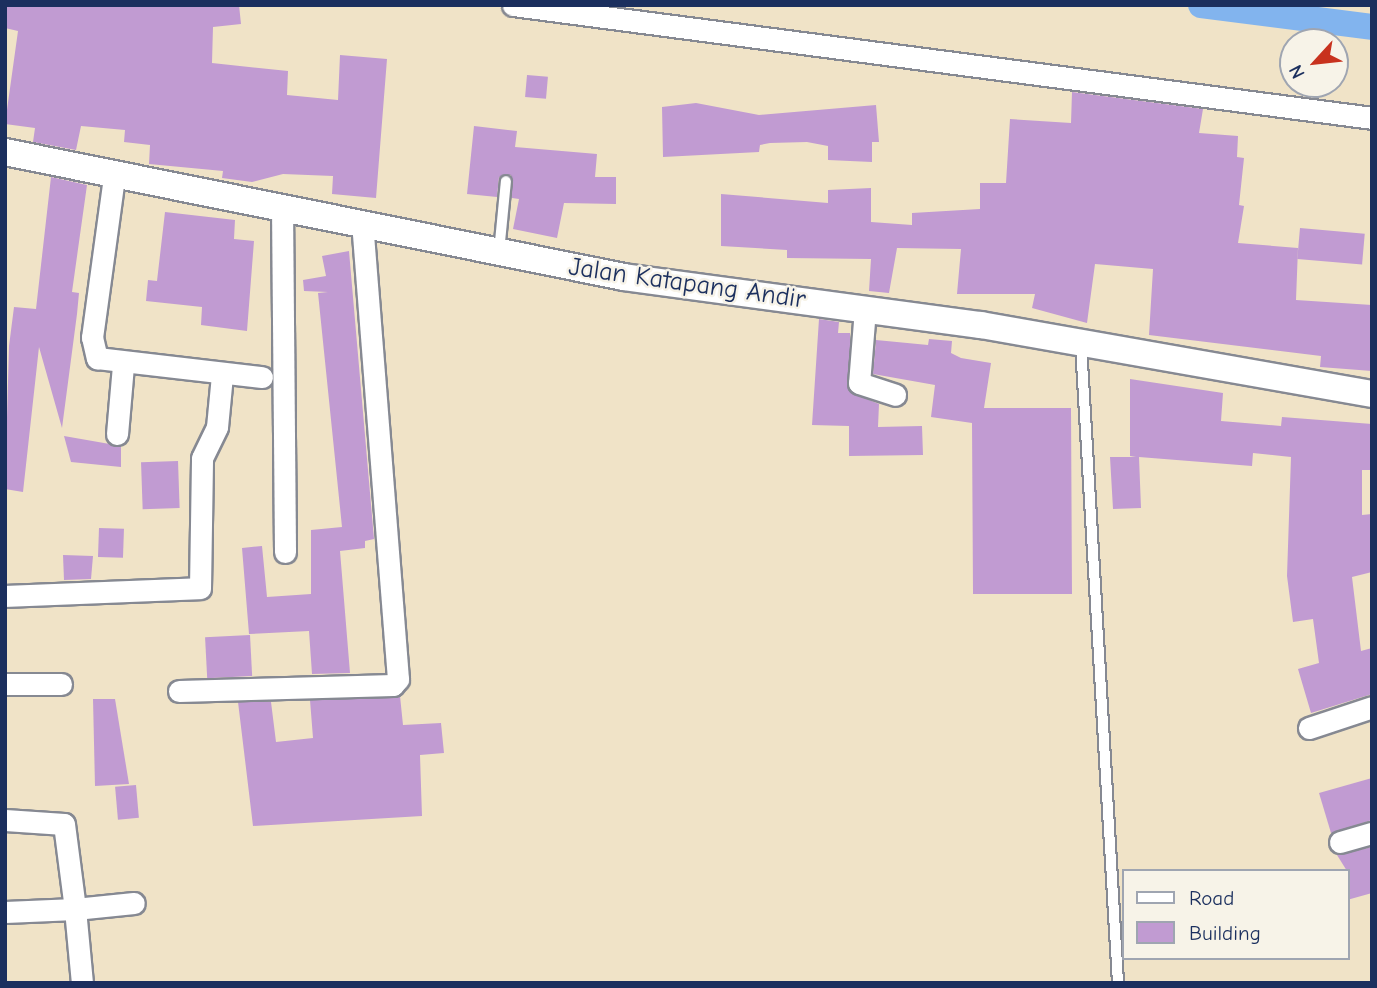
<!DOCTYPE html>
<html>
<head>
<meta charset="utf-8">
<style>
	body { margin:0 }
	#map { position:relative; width:1377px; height:988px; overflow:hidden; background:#f0e3c7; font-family:"Comic Neue",sans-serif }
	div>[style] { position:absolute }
	.canal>* { height:26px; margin:-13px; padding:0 13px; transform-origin:13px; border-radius:13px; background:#82b4ee }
	.building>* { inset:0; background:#c19bd2; transform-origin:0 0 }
	.roads { filter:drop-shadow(2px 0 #868992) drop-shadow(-2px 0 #868992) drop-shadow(0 2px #868992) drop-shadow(0 -2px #868992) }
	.service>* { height:10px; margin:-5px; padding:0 5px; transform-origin:5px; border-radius:5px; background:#fff }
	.minor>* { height:21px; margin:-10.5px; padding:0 10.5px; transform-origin:10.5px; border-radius:10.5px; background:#fff }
	.tertiary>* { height:26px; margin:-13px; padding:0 13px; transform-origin:13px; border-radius:13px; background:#fff }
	span { translate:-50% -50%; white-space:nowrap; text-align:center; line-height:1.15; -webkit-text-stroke:5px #f7f3e8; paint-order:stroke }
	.street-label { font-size:26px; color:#1b2f5e }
	.frame { position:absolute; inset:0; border:7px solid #1b2f5e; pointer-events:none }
	.legend { position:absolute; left:1122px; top:869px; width:228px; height:91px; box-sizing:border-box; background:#f7f3e8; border:2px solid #9fa5b1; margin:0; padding:9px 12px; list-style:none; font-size:21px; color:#1b2f5e }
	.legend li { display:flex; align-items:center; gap:14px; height:35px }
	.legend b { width:35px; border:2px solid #9fa5b1 }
	.north { position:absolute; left:1279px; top:28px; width:70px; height:70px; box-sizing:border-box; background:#f7f3e8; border:2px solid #9fa5b1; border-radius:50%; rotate:243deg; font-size:19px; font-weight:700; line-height:28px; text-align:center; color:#1b2f5e }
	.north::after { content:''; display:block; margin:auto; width:24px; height:32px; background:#c8321e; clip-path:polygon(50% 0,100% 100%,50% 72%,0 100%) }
</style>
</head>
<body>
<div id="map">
	<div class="canal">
		<i style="left:1201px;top:5px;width:172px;rotate:7.3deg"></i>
	</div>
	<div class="building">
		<i style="clip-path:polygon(5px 5px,239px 5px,241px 24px,213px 27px,212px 63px,288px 71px,287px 95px,338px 100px,340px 55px,387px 59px,376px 198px,332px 194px,333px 176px,283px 174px,252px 182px,222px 178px,223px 171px,149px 164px,150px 145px,124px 142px,125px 130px,81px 126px,76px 150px,33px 142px,35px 128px,5px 124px,18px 31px,5px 28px)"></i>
		<i style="left:527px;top:75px;width:21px;height:22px;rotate:5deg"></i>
		<i style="clip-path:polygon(1072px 92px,1203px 109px,1199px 133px,1238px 136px,1237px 157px,1244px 158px,1239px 205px,1244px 206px,1238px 243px,1298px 248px,1296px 300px,1372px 305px,1372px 371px,1320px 367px,1321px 356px,1149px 335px,1153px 269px,1095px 264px,1087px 323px,1032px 308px,1035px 294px,957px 294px,961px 249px,897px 248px,889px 293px,869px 291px,871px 259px,787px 258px,787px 250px,721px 246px,721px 194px,828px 203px,828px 190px,871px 188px,871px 222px,912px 225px,912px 213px,980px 209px,980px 183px,1006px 183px,1010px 119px,1071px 123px)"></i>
		<i style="clip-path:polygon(696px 103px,759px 115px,876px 105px,879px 142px,872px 142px,872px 162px,828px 160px,828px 146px,807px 142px,770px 143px,760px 145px,759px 152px,663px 157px,662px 107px)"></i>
		<i style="clip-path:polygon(474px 126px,517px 131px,515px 147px,597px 154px,595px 177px,616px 177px,616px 204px,564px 203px,557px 238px,513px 229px,519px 199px,512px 198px,511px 175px,499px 177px,497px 197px,467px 194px)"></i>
		<i style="clip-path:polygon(51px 177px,87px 185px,72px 292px,79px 293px,77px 314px,62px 428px,39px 347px,23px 492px,5px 489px,9px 346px,14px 307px,36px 309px)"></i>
		<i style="clip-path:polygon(165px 212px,235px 220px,234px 239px,254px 241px,247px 331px,201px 325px,202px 307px,146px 301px,148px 280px,157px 281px)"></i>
		<i style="left:1300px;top:228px;width:65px;height:31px;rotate:5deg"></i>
		<i style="clip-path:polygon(349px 251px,374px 539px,365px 541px,365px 548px,340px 551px,350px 673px,312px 674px,309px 631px,249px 634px,242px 548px,262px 546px,267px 597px,311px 594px,311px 530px,342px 527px,318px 293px,328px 292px,304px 291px,303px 280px,326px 276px,322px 256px)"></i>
		<i style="clip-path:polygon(819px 319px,839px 322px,838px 333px,850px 333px,850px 392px,879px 404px,878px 427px,922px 426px,923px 455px,849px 456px,849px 426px,812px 425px)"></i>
		<i style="clip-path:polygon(929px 339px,952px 341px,951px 353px,961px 358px,991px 363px,984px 408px,1071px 408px,1072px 594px,973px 594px,972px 423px,931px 417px,935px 385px,873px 374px,876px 340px,928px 345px)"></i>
		<i style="clip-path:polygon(1130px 379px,1223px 393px,1221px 421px,1281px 426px,1282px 417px,1372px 424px,1372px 470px,1362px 470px,1362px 515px,1372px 514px,1372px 572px,1352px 577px,1361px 651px,1372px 648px,1372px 694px,1311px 713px,1298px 669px,1319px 663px,1313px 619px,1293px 622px,1287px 576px,1291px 457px,1253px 453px,1252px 466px,1139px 457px,1141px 508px,1113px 509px,1110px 457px,1136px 457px,1130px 456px)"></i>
		<i style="clip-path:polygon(64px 436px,121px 446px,121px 467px,71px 462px)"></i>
		<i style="left:178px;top:461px;width:47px;height:37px;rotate:88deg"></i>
		<i style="left:99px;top:528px;width:25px;height:29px;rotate:2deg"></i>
		<i style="clip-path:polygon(63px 555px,93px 556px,91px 579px,64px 580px)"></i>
		<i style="left:250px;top:635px;width:41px;height:45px;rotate:87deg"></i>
		<i style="clip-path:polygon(400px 696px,403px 725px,441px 723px,444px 753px,420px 755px,422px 816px,253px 826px,238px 702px,271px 702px,276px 742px,313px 738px,310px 700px)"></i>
		<i style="clip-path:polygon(93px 699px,115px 699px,129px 784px,95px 786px)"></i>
		<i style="clip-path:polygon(1372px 778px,1372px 820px,1331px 833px,1319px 793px)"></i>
		<i style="left:136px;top:785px;width:33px;height:21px;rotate:85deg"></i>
		<i style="clip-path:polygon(1372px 847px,1372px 893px,1347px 900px,1347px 871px,1337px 855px)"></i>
	</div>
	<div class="roads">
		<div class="service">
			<i style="left:499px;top:252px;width:71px;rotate:-84.4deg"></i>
			<i style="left:1081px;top:345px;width:639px;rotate:86.68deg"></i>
		</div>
		<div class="minor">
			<i style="left:513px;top:5px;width:866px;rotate:7.49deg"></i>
			<i style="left:114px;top:177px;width:162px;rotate:97.8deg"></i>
			<i style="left:92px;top:337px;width:22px;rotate:77deg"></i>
			<i style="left:97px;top:358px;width:166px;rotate:6.6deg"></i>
			<i style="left:282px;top:206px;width:346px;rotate:89.5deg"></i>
			<i style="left:865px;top:309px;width:74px;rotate:94.6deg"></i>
			<i style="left:859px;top:383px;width:38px;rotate:18deg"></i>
			<i style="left:117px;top:434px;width:69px;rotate:-85deg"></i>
			<i style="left:5px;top:596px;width:195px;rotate:-2.3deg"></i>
			<i style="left:200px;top:588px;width:130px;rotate:-89.1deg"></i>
			<i style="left:202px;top:458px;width:34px;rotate:-64deg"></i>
			<i style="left:217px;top:427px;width:52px;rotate:-84.5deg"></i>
			<i style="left:5px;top:684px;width:56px"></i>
			<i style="left:179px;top:691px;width:214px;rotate:-1.6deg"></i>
			<i style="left:393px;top:685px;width:8px;rotate:-50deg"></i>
			<i style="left:398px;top:679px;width:455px;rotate:-94.5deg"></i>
			<i style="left:1309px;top:728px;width:66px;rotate:-18.4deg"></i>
			<i style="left:5px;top:820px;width:59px;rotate:3.9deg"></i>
			<i style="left:64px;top:824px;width:86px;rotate:82.6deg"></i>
			<i style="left:75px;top:909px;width:59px;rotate:-5.8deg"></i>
			<i style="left:1340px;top:842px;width:33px;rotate:-16deg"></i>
			<i style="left:5px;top:912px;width:70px;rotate:-2.5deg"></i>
			<i style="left:75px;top:909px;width:74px;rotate:84.6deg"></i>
		</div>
		<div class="tertiary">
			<i style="left:5px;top:152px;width:631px;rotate:11.42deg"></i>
			<i style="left:624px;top:277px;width:360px;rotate:7.7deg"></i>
			<i style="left:981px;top:325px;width:397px;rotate:10deg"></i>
		</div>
	</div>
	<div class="street-label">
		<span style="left:687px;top:284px;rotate:8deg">Jalan Katapang Andir</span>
	</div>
	<div class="frame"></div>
	<ul class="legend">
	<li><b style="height:9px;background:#fff"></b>Road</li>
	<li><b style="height:19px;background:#c19bd2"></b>Building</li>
	</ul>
	<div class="north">N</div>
</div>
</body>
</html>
